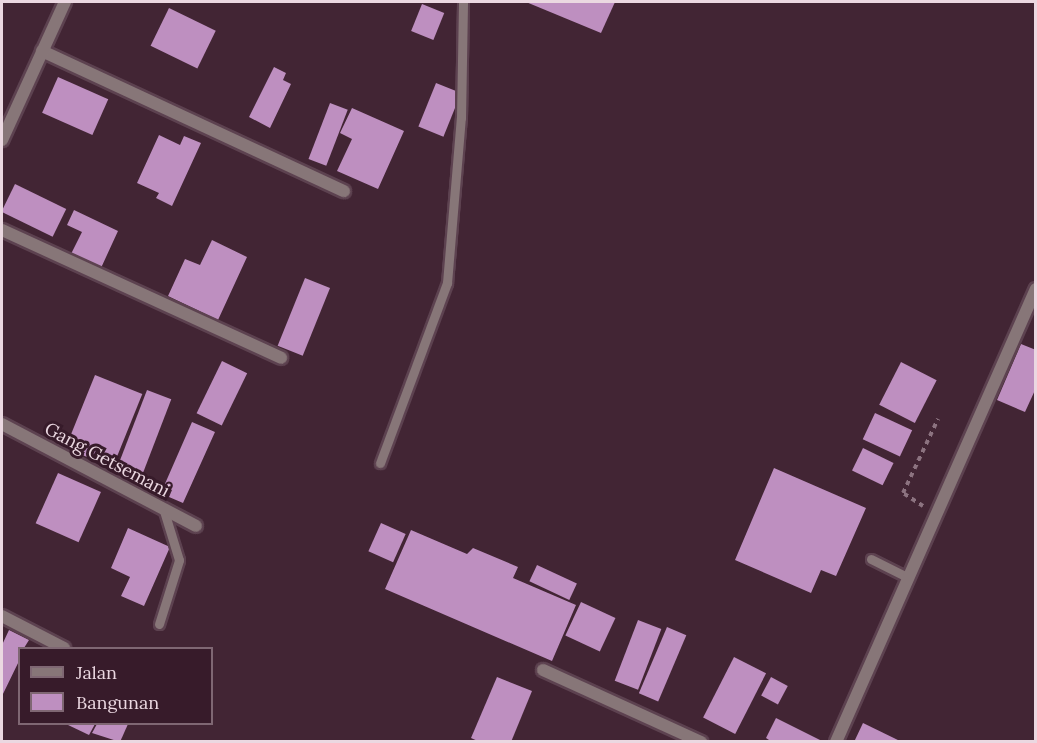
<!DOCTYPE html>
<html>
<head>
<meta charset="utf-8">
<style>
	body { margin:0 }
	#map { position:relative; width:1037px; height:743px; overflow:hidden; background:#422534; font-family:Lora,serif }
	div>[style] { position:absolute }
	.building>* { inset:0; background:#be8fc0; transform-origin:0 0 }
	.path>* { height:4px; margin-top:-2px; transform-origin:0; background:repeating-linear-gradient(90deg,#8c7380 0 4.5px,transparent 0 9px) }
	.roads { filter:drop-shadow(2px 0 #5d4250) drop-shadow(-2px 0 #5d4250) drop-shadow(0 2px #5d4250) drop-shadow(0 -2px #5d4250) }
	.lane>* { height:9px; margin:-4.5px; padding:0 4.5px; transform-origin:4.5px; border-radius:4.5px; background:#877678 }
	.street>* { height:12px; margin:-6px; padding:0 6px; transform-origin:6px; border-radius:6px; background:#877678 }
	span { translate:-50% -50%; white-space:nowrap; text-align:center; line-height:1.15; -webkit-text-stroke:6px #371b2a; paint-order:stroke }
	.street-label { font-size:18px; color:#ebd8e1 }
	.frame { position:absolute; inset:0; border:3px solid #ebd8e1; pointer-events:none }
	.legend { position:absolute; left:18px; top:647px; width:195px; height:78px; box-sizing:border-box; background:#371b2a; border:2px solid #7f6773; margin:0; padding:8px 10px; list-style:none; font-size:18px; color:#ebd8e1 }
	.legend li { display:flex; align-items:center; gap:12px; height:30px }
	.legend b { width:30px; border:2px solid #7f6773 }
</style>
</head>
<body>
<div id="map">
	<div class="building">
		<i style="clip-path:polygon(526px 2px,615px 2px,601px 33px)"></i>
		<i style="left:422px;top:4px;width:24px;height:29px;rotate:22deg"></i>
		<i style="left:169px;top:8px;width:52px;height:42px;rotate:26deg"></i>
		<i style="clip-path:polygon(274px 67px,286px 73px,283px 80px,291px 84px,270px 128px,249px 117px)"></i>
		<i style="left:58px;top:77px;width:55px;height:39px;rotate:24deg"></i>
		<i style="left:436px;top:83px;width:27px;height:47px;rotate:22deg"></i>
		<i style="left:330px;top:103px;width:19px;height:60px;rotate:21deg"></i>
		<i style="clip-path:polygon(352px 108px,404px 131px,378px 189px,337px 171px,352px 139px,340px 133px)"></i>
		<i style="clip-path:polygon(159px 135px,180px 145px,184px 136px,201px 143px,172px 206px,156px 198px,159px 193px,137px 183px)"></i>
		<i style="left:15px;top:184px;width:57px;height:31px;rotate:26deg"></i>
		<i style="clip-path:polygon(74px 210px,118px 231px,101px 268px,71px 254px,82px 232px,67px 225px)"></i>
		<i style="clip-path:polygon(212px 240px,247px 257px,218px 320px,168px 296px,185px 259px,200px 265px)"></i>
		<i style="left:305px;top:278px;width:27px;height:73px;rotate:22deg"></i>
		<i style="clip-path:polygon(1021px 344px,1036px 350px,1036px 388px,1025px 412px,997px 400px)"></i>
		<i style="left:222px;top:361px;width:28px;height:58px;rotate:26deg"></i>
		<i style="left:901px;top:362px;width:40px;height:48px;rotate:27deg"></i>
		<i style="left:95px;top:375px;width:51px;height:79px;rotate:22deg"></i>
		<i style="left:147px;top:390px;width:26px;height:83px;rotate:21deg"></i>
		<i style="left:875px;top:413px;width:41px;height:29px;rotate:25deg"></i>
		<i style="clip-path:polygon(192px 422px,215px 432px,183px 503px,169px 497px,172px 490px,164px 486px)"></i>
		<i style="left:863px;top:448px;width:34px;height:25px;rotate:26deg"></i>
		<i style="clip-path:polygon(774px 468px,866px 508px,836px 576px,821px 570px,811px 593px,735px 560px)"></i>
		<i style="left:58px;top:473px;width:47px;height:55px;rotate:24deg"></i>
		<i style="left:381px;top:523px;width:27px;height:31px;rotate:24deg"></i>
		<i style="clip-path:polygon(128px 528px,170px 547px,144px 606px,121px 596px,130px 577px,111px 568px)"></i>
		<i style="clip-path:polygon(411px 530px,467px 554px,473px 548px,518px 567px,513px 578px,576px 605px,552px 661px,385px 589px)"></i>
		<i style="left:537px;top:565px;width:44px;height:18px;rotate:25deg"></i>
		<i style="left:581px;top:602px;width:38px;height:37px;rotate:25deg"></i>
		<i style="left:638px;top:620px;width:25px;height:65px;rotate:21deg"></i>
		<i style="left:667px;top:627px;width:21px;height:72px;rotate:23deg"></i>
		<i style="clip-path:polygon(9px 630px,29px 640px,24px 648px,20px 648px,20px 659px,2px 696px,2px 645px)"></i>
		<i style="left:734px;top:657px;width:36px;height:68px;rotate:27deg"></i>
		<i style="clip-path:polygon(497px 677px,532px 691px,511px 742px,480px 742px,471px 738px)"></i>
		<i style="left:771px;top:677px;width:19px;height:21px;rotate:28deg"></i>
		<i style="clip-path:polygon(776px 718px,824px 742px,772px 742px,766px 738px)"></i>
		<i style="clip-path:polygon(863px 723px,902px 742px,854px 742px)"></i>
		<i style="clip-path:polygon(66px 724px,95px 724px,89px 735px)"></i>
		<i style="clip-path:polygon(97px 724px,128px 724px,120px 742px,92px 733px)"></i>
	</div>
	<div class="path">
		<i style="left:923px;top:506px;width:24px;rotate:-147deg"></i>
		<i style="left:903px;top:493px;width:82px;rotate:-64.7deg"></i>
	</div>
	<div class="roads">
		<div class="lane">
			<i style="left:380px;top:463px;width:192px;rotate:-69.6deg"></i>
			<i style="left:447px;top:283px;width:166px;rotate:-85.2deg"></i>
			<i style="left:461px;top:118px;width:116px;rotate:-89deg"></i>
			<i style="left:871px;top:559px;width:42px;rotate:26.6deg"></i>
			<i style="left:159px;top:624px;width:67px;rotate:-72.6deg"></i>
			<i style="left:179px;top:560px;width:51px;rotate:-107deg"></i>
		</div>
		<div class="street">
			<i style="left:42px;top:51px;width:333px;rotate:24.9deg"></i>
			<i style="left:2px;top:140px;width:152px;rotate:-65.5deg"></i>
			<i style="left:2px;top:230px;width:307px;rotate:24.6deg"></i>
			<i style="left:2px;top:424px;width:219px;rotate:27.7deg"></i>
			<i style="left:2px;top:616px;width:70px;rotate:27.3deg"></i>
			<i style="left:543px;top:670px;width:174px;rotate:24.5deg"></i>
			<i style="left:836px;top:742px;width:495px;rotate:-66.2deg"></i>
		</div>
	</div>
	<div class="street-label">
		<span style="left:107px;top:460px;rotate:28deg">Gang Getsemani</span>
	</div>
	<div class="frame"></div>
	<ul class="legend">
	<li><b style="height:8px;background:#877678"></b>Jalan</li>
	<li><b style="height:16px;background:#be8fc0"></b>Bangunan</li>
	</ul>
</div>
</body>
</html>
